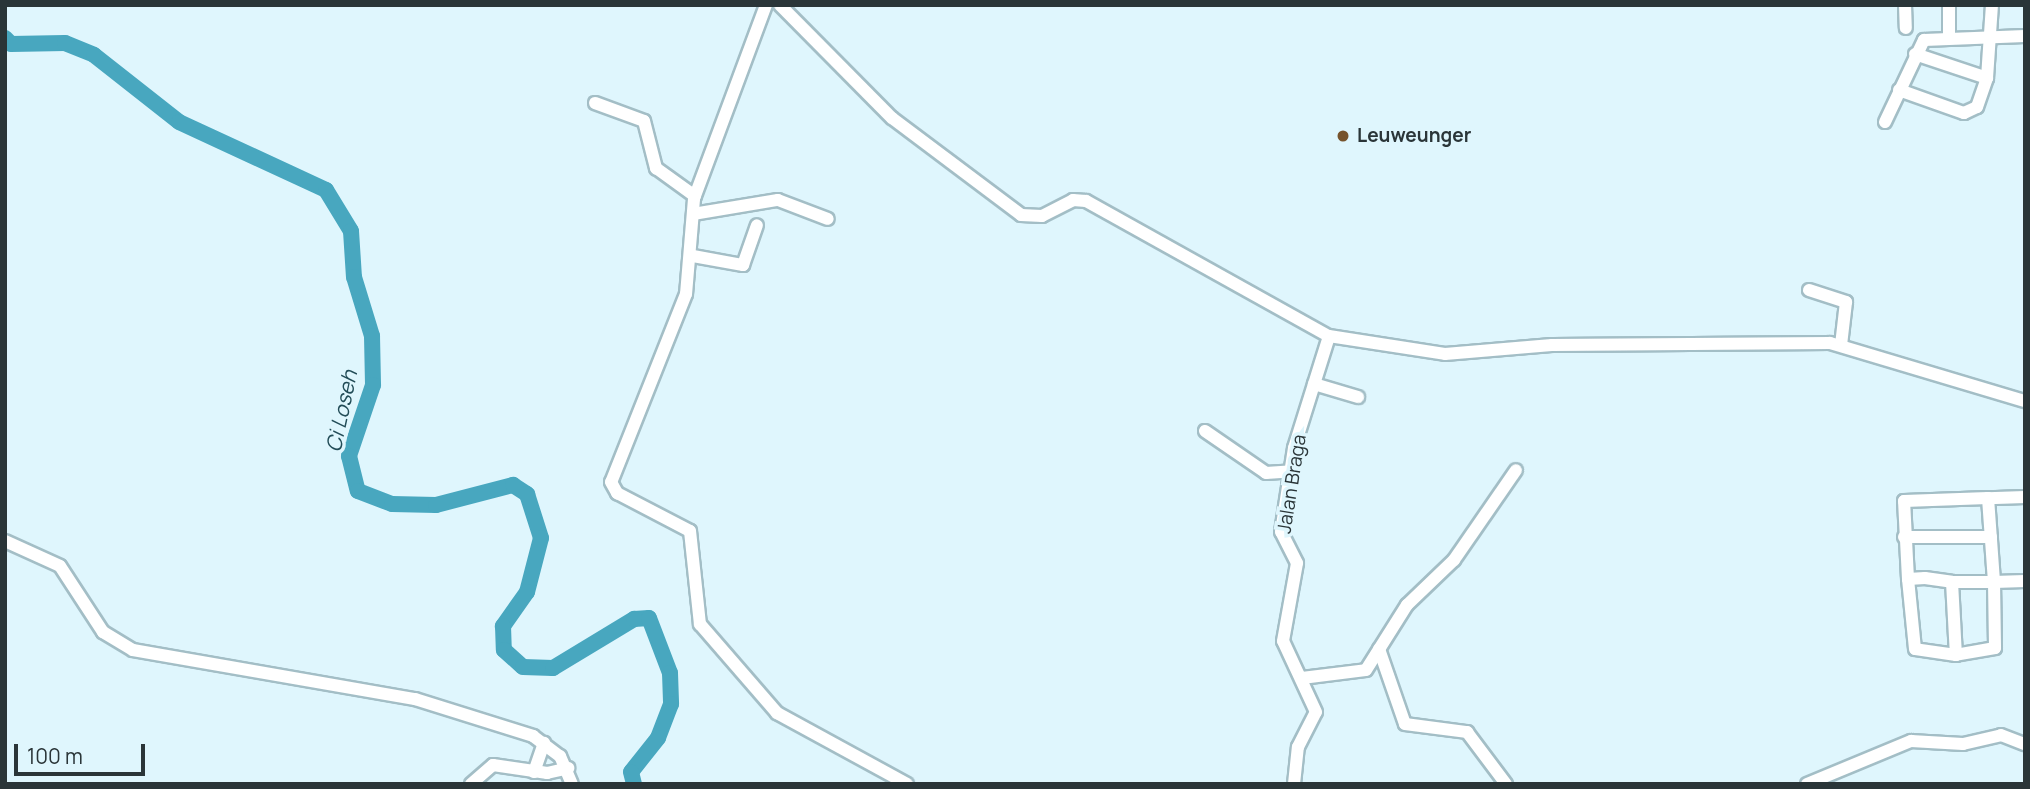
<!DOCTYPE html>
<html>
<head>
<meta charset="utf-8">
<style>
	body { margin:0 }
	#map { position:relative; width:2030px; height:789px; overflow:hidden; background:#dff6fd; font-family:Manrope,sans-serif }
	div>[style] { position:absolute }
	.river>* { height:16px; margin:-8px; padding:0 8px; transform-origin:8px; border-radius:8px; background:#48a7bf }
	.roads { filter:drop-shadow(2px 0 #a3bec6) drop-shadow(-2px 0 #a3bec6) drop-shadow(0 2px #a3bec6) drop-shadow(0 -2px #a3bec6) }
	.minor>* { height:12px; margin:-6px; padding:0 6px; transform-origin:6px; border-radius:6px; background:#fff }
	.dots>* { width:19px; height:19px; translate:-50% -50%; box-sizing:border-box; border:4px solid #dff6fd; border-radius:50% }
	span { translate:-50% -50%; white-space:nowrap; text-align:center; line-height:1.15; -webkit-text-stroke:7px #dff6fd; paint-order:stroke }
	.poi-label { font-size:19px; color:#2a3538; font-weight:700 }
	.left { translate:0 -50%; text-align:left }
	.street-label { font-size:19px; color:#2a3538 }
	.water-label { font-size:21px; color:#224c57; font-style:italic }
	.frame { position:absolute; inset:0; border:7px solid #2a3538; pointer-events:none }
	.scale { position:absolute; left:14px; top:744px; width:131px; height:32px; box-sizing:border-box; border:4px solid #2a3538; border-top:0; padding-left:9px; font-size:21px; line-height:24px; white-space:nowrap; color:#2a3538; -webkit-text-stroke:5px #dff6fd; paint-order:stroke }
</style>
</head>
<body>
<div id="map">
	<div class="river">
		<i style="left:5px;top:38px;width:8px;rotate:45deg"></i>
		<i style="left:11px;top:44px;width:54px;rotate:-1.1deg"></i>
		<i style="left:65px;top:43px;width:31px;rotate:22deg"></i>
		<i style="left:94px;top:55px;width:108px;rotate:38.2deg"></i>
		<i style="left:179px;top:122px;width:162px;rotate:24.8deg"></i>
		<i style="left:326px;top:190px;width:48px;rotate:58.6deg"></i>
		<i style="left:351px;top:231px;width:46px;rotate:86.3deg"></i>
		<i style="left:354px;top:277px;width:62px;rotate:73deg"></i>
		<i style="left:372px;top:336px;width:49px;rotate:88.8deg"></i>
		<i style="left:373px;top:385px;width:75px;rotate:108.7deg"></i>
		<i style="left:349px;top:456px;width:36px;rotate:76deg"></i>
		<i style="left:358px;top:491px;width:36px;rotate:21deg"></i>
		<i style="left:392px;top:504px;width:44px;rotate:1.3deg"></i>
		<i style="left:436px;top:505px;width:80px;rotate:-14.6deg"></i>
		<i style="left:513px;top:485px;width:17px;rotate:33deg"></i>
		<i style="left:527px;top:494px;width:46px;rotate:72.3deg"></i>
		<i style="left:541px;top:538px;width:56px;rotate:104.5deg"></i>
		<i style="left:527px;top:592px;width:42px;rotate:125.2deg"></i>
		<i style="left:503px;top:626px;width:24px;rotate:88deg"></i>
		<i style="left:504px;top:650px;width:25px;rotate:42deg"></i>
		<i style="left:523px;top:667px;width:30px;rotate:2deg"></i>
		<i style="left:553px;top:668px;width:95px;rotate:-31.2deg"></i>
		<i style="left:634px;top:619px;width:15px;rotate:-4deg"></i>
		<i style="left:649px;top:618px;width:59px;rotate:69.1deg"></i>
		<i style="left:670px;top:673px;width:31px;rotate:88deg"></i>
		<i style="left:671px;top:704px;width:36px;rotate:111deg"></i>
		<i style="left:658px;top:738px;width:43px;rotate:128.5deg"></i>
		<i style="left:631px;top:772px;width:12px;rotate:76deg"></i>
	</div>
	<div class="roads">
		<div class="minor">
			<i style="left:766px;top:5px;width:207px;rotate:110.4deg"></i>
			<i style="left:694px;top:199px;width:95px;rotate:94.8deg"></i>
			<i style="left:686px;top:294px;width:202px;rotate:111.7deg"></i>
			<i style="left:611px;top:482px;width:13px;rotate:61deg"></i>
			<i style="left:617px;top:493px;width:82px;rotate:27.5deg"></i>
			<i style="left:690px;top:531px;width:94px;rotate:83.9deg"></i>
			<i style="left:700px;top:624px;width:118px;rotate:49.1deg"></i>
			<i style="left:777px;top:713px;width:148px;rotate:28.6deg"></i>
			<i style="left:780px;top:5px;width:159px;rotate:45.3deg"></i>
			<i style="left:892px;top:118px;width:161px;rotate:36.9deg"></i>
			<i style="left:1021px;top:215px;width:21px;rotate:3deg"></i>
			<i style="left:1042px;top:216px;width:35px;rotate:-27deg"></i>
			<i style="left:1073px;top:200px;width:13px;rotate:4deg"></i>
			<i style="left:1086px;top:201px;width:278px;rotate:29.1deg"></i>
			<i style="left:1329px;top:336px;width:117px;rotate:8.8deg"></i>
			<i style="left:1445px;top:354px;width:107px;rotate:-4.8deg"></i>
			<i style="left:1552px;top:345px;width:278px;rotate:-0.4deg"></i>
			<i style="left:1830px;top:343px;width:203px;rotate:16.6deg"></i>
			<i style="left:1905px;top:5px;width:23px;rotate:88deg"></i>
			<i style="left:1949px;top:5px;width:32px;rotate:90deg"></i>
			<i style="left:1915px;top:54px;width:76px;rotate:18.4deg"></i>
			<i style="left:1899px;top:90px;width:69px;rotate:19.5deg"></i>
			<i style="left:1964px;top:113px;width:14px;rotate:-25deg"></i>
			<i style="left:1977px;top:107px;width:31px;rotate:-71deg"></i>
			<i style="left:1987px;top:78px;width:73px;rotate:-86.1deg"></i>
			<i style="left:595px;top:103px;width:52px;rotate:20.2deg"></i>
			<i style="left:644px;top:121px;width:49px;rotate:75.7deg"></i>
			<i style="left:656px;top:168px;width:48px;rotate:35.7deg"></i>
			<i style="left:1885px;top:122px;width:91px;rotate:-64.6deg"></i>
			<i style="left:1924px;top:40px;width:101px;rotate:-2.3deg"></i>
			<i style="left:693px;top:214px;width:86px;rotate:-9.4deg"></i>
			<i style="left:778px;top:200px;width:53px;rotate:20.8deg"></i>
			<i style="left:693px;top:256px;width:51px;rotate:10.2deg"></i>
			<i style="left:743px;top:265px;width:42px;rotate:-70.7deg"></i>
			<i style="left:1809px;top:290px;width:39px;rotate:18deg"></i>
			<i style="left:1846px;top:302px;width:43px;rotate:96.6deg"></i>
			<i style="left:1314px;top:384px;width:46px;rotate:16.5deg"></i>
			<i style="left:1205px;top:431px;width:74px;rotate:34.5deg"></i>
			<i style="left:1266px;top:473px;width:26px;rotate:-4deg"></i>
			<i style="left:2025px;top:497px;width:37px;rotate:178deg"></i>
			<i style="left:1988px;top:498px;width:84px;rotate:85.9deg"></i>
			<i style="left:1994px;top:582px;width:66px;rotate:89.1deg"></i>
			<i style="left:1995px;top:648px;width:40px;rotate:170deg"></i>
			<i style="left:1956px;top:655px;width:41px;rotate:-171.7deg"></i>
			<i style="left:1915px;top:649px;width:70px;rotate:-95.7deg"></i>
			<i style="left:1908px;top:579px;width:17px;rotate:-3deg"></i>
			<i style="left:1925px;top:578px;width:27px;rotate:8deg"></i>
			<i style="left:1952px;top:582px;width:42px"></i>
			<i style="left:1994px;top:582px;width:31px;rotate:-2deg"></i>
			<i style="left:1904px;top:537px;width:87px"></i>
			<i style="left:5px;top:541px;width:60px;rotate:24.4deg"></i>
			<i style="left:60px;top:566px;width:79px;rotate:56.9deg"></i>
			<i style="left:103px;top:632px;width:35px;rotate:31deg"></i>
			<i style="left:133px;top:650px;width:286px;rotate:9.9deg"></i>
			<i style="left:415px;top:699px;width:124px;rotate:17.4deg"></i>
			<i style="left:533px;top:736px;width:34px;rotate:37deg"></i>
			<i style="left:560px;top:756px;width:30px;rotate:67deg"></i>
			<i style="left:1908px;top:579px;width:78px;rotate:-92.9deg"></i>
			<i style="left:1904px;top:501px;width:84px;rotate:-2deg"></i>
			<i style="left:1952px;top:582px;width:73px;rotate:86.9deg"></i>
			<i style="left:1379px;top:649px;width:79px;rotate:70.9deg"></i>
			<i style="left:1405px;top:724px;width:63px;rotate:7.4deg"></i>
			<i style="left:1467px;top:732px;width:65px;rotate:53.1deg"></i>
			<i style="left:1302px;top:678px;width:64px;rotate:-7.1deg"></i>
			<i style="left:1366px;top:670px;width:77px;rotate:-57.8deg"></i>
			<i style="left:1407px;top:605px;width:65px;rotate:-43.8deg"></i>
			<i style="left:1454px;top:560px;width:109px;rotate:-55.4deg"></i>
			<i style="left:534px;top:772px;width:31px;rotate:-71deg"></i>
			<i style="left:471px;top:784px;width:29px;rotate:-41deg"></i>
			<i style="left:493px;top:765px;width:55px;rotate:8.4deg"></i>
			<i style="left:547px;top:773px;width:22px;rotate:-13deg"></i>
			<i style="left:1294px;top:784px;width:37px;rotate:-84deg"></i>
			<i style="left:1298px;top:747px;width:39px;rotate:-63deg"></i>
			<i style="left:1316px;top:712px;width:78px;rotate:-114.9deg"></i>
			<i style="left:1283px;top:641px;width:79px;rotate:-79.8deg"></i>
			<i style="left:1297px;top:563px;width:35px;rotate:-117deg"></i>
			<i style="left:1281px;top:532px;width:85px;rotate:-81.2deg"></i>
			<i style="left:1294px;top:448px;width:117px;rotate:-72.6deg"></i>
			<i style="left:1807px;top:784px;width:113px;rotate:-22.5deg"></i>
			<i style="left:1911px;top:741px;width:52px;rotate:3.3deg"></i>
			<i style="left:1963px;top:744px;width:39px;rotate:-13deg"></i>
			<i style="left:2001px;top:735px;width:26px;rotate:21deg"></i>
		</div>
	</div>
	<div class="dots">
		<i style="left:1343px;top:136px;background:#76532c"></i>
	</div>
	<div class="poi-label">
		<span class="left" style="left:1357px;top:136px">Leuweunger</span>
	</div>
	<div class="street-label">
		<span style="left:1292px;top:484px;rotate:-81deg">Jalan Braga</span>
	</div>
	<div class="water-label">
		<span style="left:341px;top:411px;rotate:-78deg">Ci Loseh</span>
	</div>
	<div class="frame"></div>
	<div class="scale">100 m</div>
</div>
</body>
</html>
